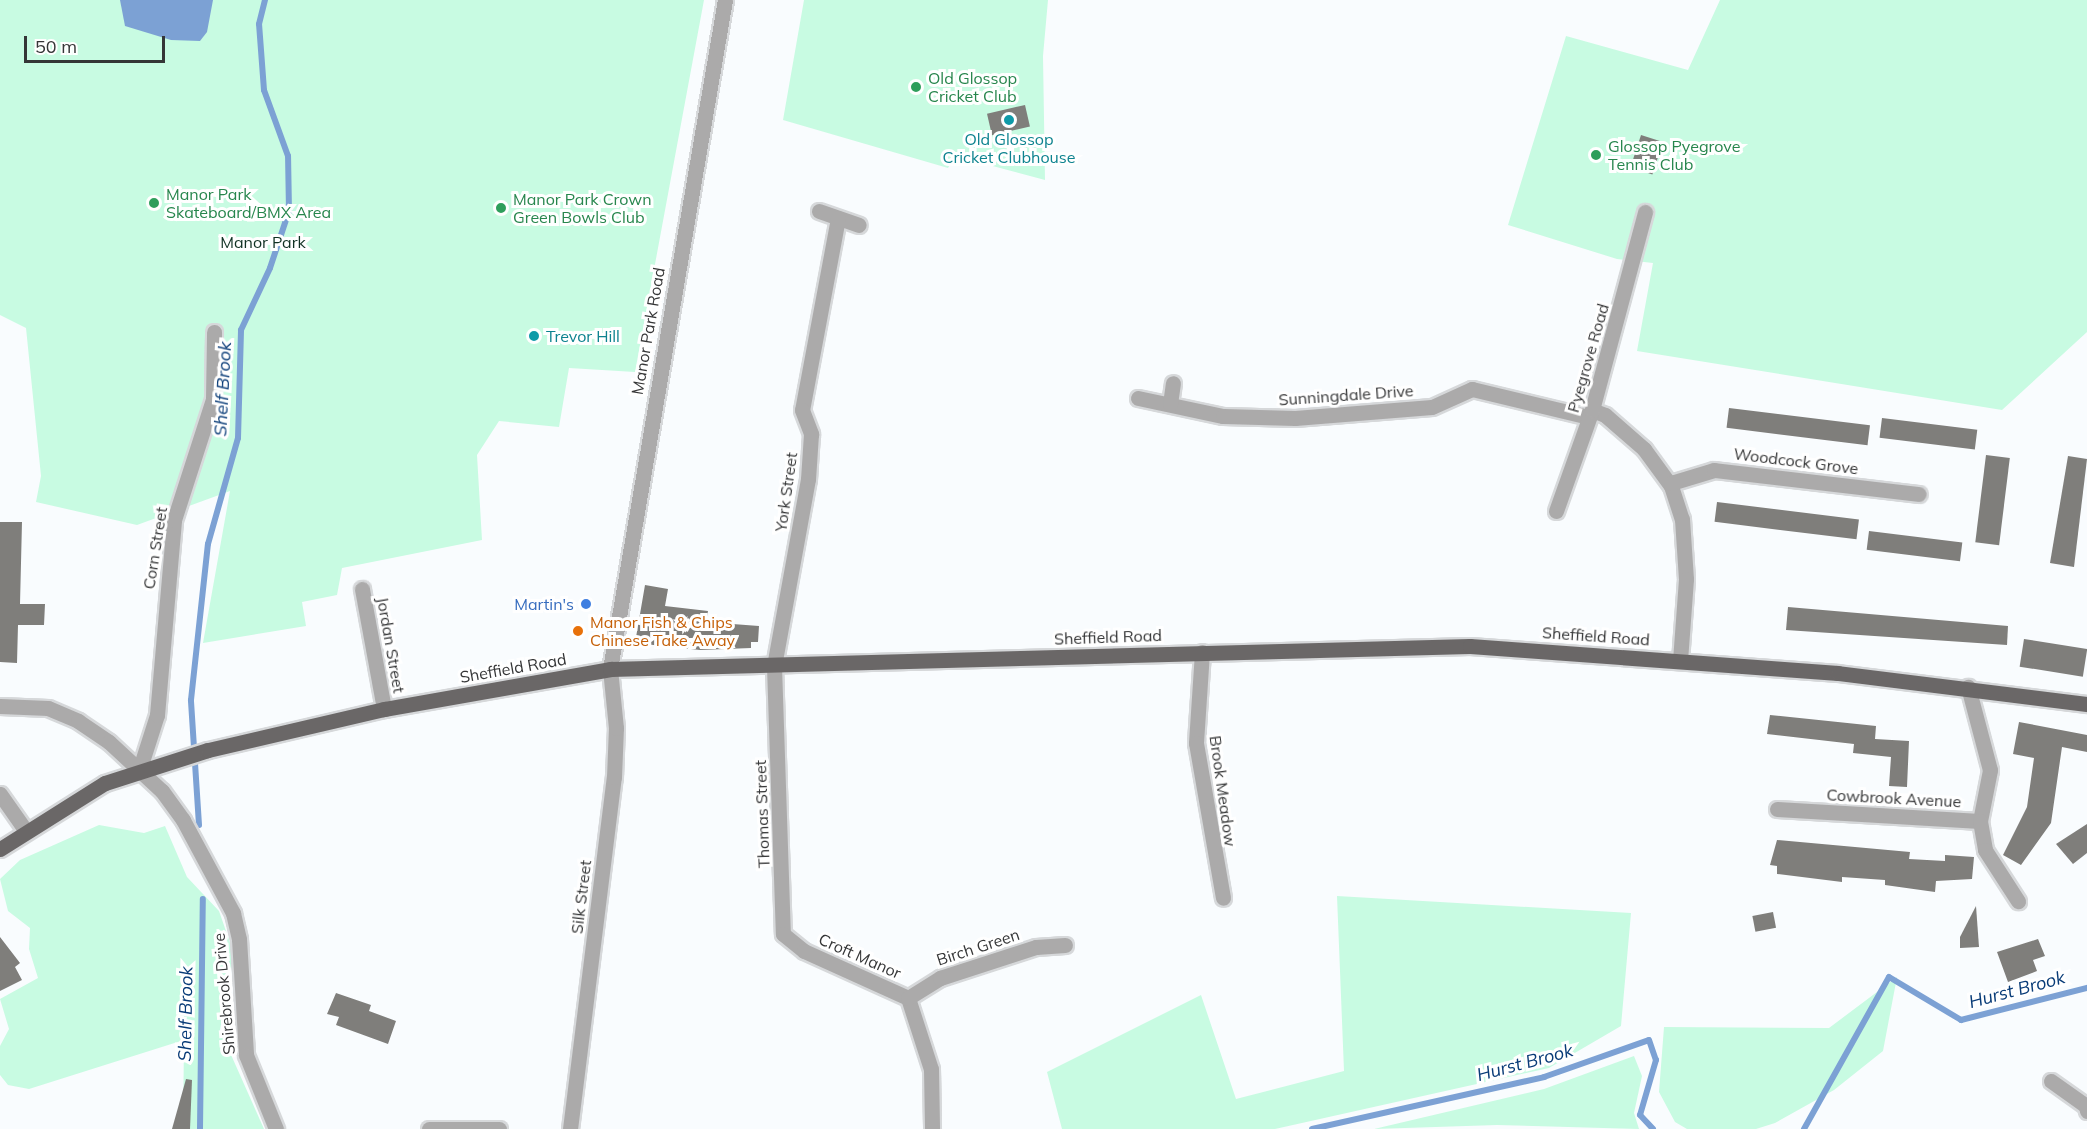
<!DOCTYPE html>
<html>
<head>
<meta charset="utf-8">
<style>
	body { margin:0 }
	#map { position:relative; width:2087px; height:1129px; overflow:hidden; background:#f9fcfe; font-family:Mulish,sans-serif }
	div>[style] { position:absolute }
	.green>* { inset:0; background:#c8fbe2 }
	.water>* { inset:0; background:#7ca1d4 }
	.stream>* { height:6px; margin:-3px; padding:0 3px; transform-origin:3px; border-radius:3px; background:#7ca1d4 }
	.building>* { inset:0; background:#7f7e7b; transform-origin:0 0 }
	.roads { filter:drop-shadow(2px 0 #d6d8da) drop-shadow(-2px 0 #d6d8da) drop-shadow(0 2px #d6d8da) drop-shadow(0 -2px #d6d8da) }
	.minor>* { height:15px; margin:-7.5px; padding:0 7.5px; transform-origin:7.5px; border-radius:7.5px; background:#abaaaa }
	.primary>* { height:15px; margin:-7.5px; padding:0 7.5px; transform-origin:7.5px; border-radius:7.5px; background:#6a6767 }
	.dots>* { width:16px; height:16px; translate:-50% -50%; box-sizing:border-box; border:3px solid #fff; border-radius:50% }
	span { translate:-50% -50%; white-space:nowrap; text-align:center; line-height:1.15; -webkit-text-stroke:6px #fff; paint-order:stroke }
	.leisure-label { font-size:16px; color:#27864d }
	.left { translate:0 -50%; text-align:left }
	.culture-label { font-size:16px; color:#0d838f }
	.park-label { font-size:16px; color:#103123 }
	.street-label { font-size:16px; color:#353637 }
	.shop-label { font-size:16px; color:#366cbe }
	.right { translate:-100% -50%; text-align:right }
	.food-label { font-size:16px; color:#c56008 }
	.water-label { font-size:18px; color:#083b77; font-style:italic }
	.scale { position:absolute; left:24px; top:36px; width:141px; height:27px; box-sizing:border-box; border:3px solid #353637; border-top:0; padding-left:8px; font-size:18px; line-height:21px; white-space:nowrap; color:#353637; -webkit-text-stroke:4px #fff; paint-order:stroke }
</style>
</head>
<body>
<div id="map">
	<div class="green">
		<i style="clip-path:polygon(0 0,704px 0,635px 372px,569px 368px,559px 427px,499px 421px,477px 455px,482px 540px,342px 568px,337px 595px,302px 602px,306px 626px,203px 643px,230px 491px,137px 525px,36px 502px,41px 476px,26px 328px,0 315px)"></i>
		<i style="clip-path:polygon(804px 0,1048px 0,1043px 56px,1045px 180px,955px 156px,948px 168px,783px 120px)"></i>
		<i style="clip-path:polygon(1720px 0,2087px 0,2087px 332px,2002px 410px,1637px 351px,1653px 263px,1617px 259px,1508px 225px,1566px 36px,1688px 70px)"></i>
		<i style="clip-path:polygon(99px 825px,144px 833px,165px 826px,187px 877px,219px 911px,234px 954px,220px 1030px,264px 1129px,183px 1129px,184px 1040px,29px 1089px,8px 1085px,0 1075px,0 1046px,9px 1029px,0 999px,38px 978px,29px 949px,30px 928px,8px 911px,0 879px,20px 860px)"></i>
		<i style="clip-path:polygon(1337px 896px,1631px 913px,1621px 1026px,1549px 1068px,1275px 1129px,1062px 1129px,1047px 1072px,1201px 995px,1236px 1099px,1344px 1071px)"></i>
		<i style="clip-path:polygon(1897px 977px,1883px 1051px,1834px 1090px,1775px 1123px,1756px 1129px,1687px 1129px,1675px 1122px,1659px 1092px,1664px 1027px,1829px 1028px)"></i>
		<i style="clip-path:polygon(1634px 1056px,1642px 1076px,1634px 1113px,1639px 1129px,1497px 1125px,1374px 1129px,1544px 1089px)"></i>
	</div>
	<div class="water">
		<i style="clip-path:polygon(120px 0,213px 0,207px 32px,200px 41px,171px 40px,125px 26px)"></i>
	</div>
	<div class="stream">
		<i style="left:199px;top:825px;width:125px;rotate:-93.7deg"></i>
		<i style="left:191px;top:700px;width:157px;rotate:-83.8deg"></i>
		<i style="left:208px;top:544px;width:110px;rotate:-74.2deg"></i>
		<i style="left:238px;top:438px;width:108px;rotate:-88.4deg"></i>
		<i style="left:241px;top:330px;width:68px;rotate:-64.9deg"></i>
		<i style="left:270px;top:268px;width:60px;rotate:-71.6deg"></i>
		<i style="left:289px;top:211px;width:55px;rotate:-91deg"></i>
		<i style="left:288px;top:156px;width:70px;rotate:-110deg"></i>
		<i style="left:264px;top:90px;width:66px;rotate:-94.3deg"></i>
		<i style="left:259px;top:24px;width:25px;rotate:-76deg"></i>
		<i style="left:200px;top:1129px;width:230px;rotate:-89.3deg"></i>
		<i style="left:1312px;top:1129px;width:238px;rotate:-12.6deg"></i>
		<i style="left:1544px;top:1077px;width:111px;rotate:-19.4deg"></i>
		<i style="left:1649px;top:1040px;width:21px;rotate:71deg"></i>
		<i style="left:1656px;top:1060px;width:57px;rotate:106.2deg"></i>
		<i style="left:1640px;top:1115px;width:19px;rotate:47deg"></i>
		<i style="left:1804px;top:1129px;width:174px;rotate:-60.8deg"></i>
		<i style="left:1889px;top:977px;width:84px;rotate:30.8deg"></i>
		<i style="left:1961px;top:1020px;width:130px;rotate:-14.3deg"></i>
	</div>
	<div class="building">
		<i style="left:1025px;top:105px;width:22px;height:39px;rotate:77deg"></i>
		<i style="left:1641px;top:135px;width:23px;height:34px;rotate:18deg"></i>
		<i style="left:1729px;top:408px;width:142px;height:20px;rotate:7deg"></i>
		<i style="left:1882px;top:418px;width:96px;height:20px;rotate:7deg"></i>
		<i style="left:1986px;top:455px;width:24px;height:88px;rotate:7deg"></i>
		<i style="clip-path:polygon(2068px 456px,2087px 459px,2074px 567px,2050px 563px)"></i>
		<i style="left:1717px;top:502px;width:143px;height:20px;rotate:7deg"></i>
		<i style="clip-path:polygon(0 522px,22px 522px,20px 604px,45px 604px,44px 625px,18px 625px,17px 663px,0 662px)"></i>
		<i style="left:1869px;top:531px;width:94px;height:19px;rotate:7deg"></i>
		<i style="clip-path:polygon(645px 585px,668px 589px,665px 606px,708px 611px,706px 622px,759px 626px,758px 642px,751px 642px,751px 648px,700px 650px,635px 643px)"></i>
		<i style="clip-path:polygon(1788px 607px,2008px 626px,2007px 645px,1786px 630px)"></i>
		<i style="left:2024px;top:639px;width:64px;height:28px;rotate:9deg"></i>
		<i style="clip-path:polygon(1770px 715px,1876px 726px,1875px 739px,1909px 741px,1907px 787px,1889px 786px,1891px 757px,1853px 753px,1854px 744px,1767px 734px)"></i>
		<i style="clip-path:polygon(2019px 722px,2087px 735px,2087px 752px,2062px 747px,2051px 823px,2021px 865px,2003px 855px,2027px 807px,2034px 758px,2013px 754px)"></i>
		<i style="clip-path:polygon(2087px 824px,2087px 853px,2073px 864px,2056px 844px)"></i>
		<i style="clip-path:polygon(1777px 840px,1910px 852px,1909px 859px,1945px 861px,1945px 855px,1974px 857px,1972px 879px,1936px 881px,1935px 892px,1885px 885px,1885px 880px,1842px 877px,1842px 882px,1777px 874px,1777px 866px,1770px 865px)"></i>
		<i style="clip-path:polygon(1976px 906px,1979px 947px,1960px 948px,1960px 937px)"></i>
		<i style="left:1773px;top:912px;width:16px;height:21px;rotate:79deg"></i>
		<i style="clip-path:polygon(0 937px,20px 963px,15px 967px,22px 980px,0 991px)"></i>
		<i style="clip-path:polygon(2038px 939px,2045px 956px,2033px 960px,2037px 971px,2008px 982px,1997px 952px)"></i>
		<i style="clip-path:polygon(336px 993px,371px 1005px,369px 1011px,396px 1021px,388px 1044px,336px 1025px,339px 1017px,327px 1014px)"></i>
		<i style="clip-path:polygon(186px 1079px,192px 1080px,190px 1129px,172px 1129px)"></i>
	</div>
	<div class="roads">
		<div class="minor">
			<i style="left:819px;top:211px;width:42px;rotate:19.3deg"></i>
			<i style="left:838px;top:218px;width:195px;rotate:100.6deg"></i>
			<i style="left:802px;top:410px;width:26px;rotate:69deg"></i>
			<i style="left:811px;top:434px;width:45px;rotate:93.8deg"></i>
			<i style="left:808px;top:479px;width:190px;rotate:100.3deg"></i>
			<i style="left:774px;top:666px;width:268px;rotate:88.1deg"></i>
			<i style="left:783px;top:934px;width:27px;rotate:39deg"></i>
			<i style="left:804px;top:951px;width:114px;rotate:24.3deg"></i>
			<i style="left:908px;top:998px;width:75px;rotate:72.1deg"></i>
			<i style="left:931px;top:1069px;width:60px;rotate:89deg"></i>
			<i style="left:1138px;top:398px;width:87px;rotate:12deg"></i>
			<i style="left:1223px;top:416px;width:72px;rotate:1.6deg"></i>
			<i style="left:1295px;top:418px;width:137px;rotate:-4.6deg"></i>
			<i style="left:1432px;top:407px;width:44px;rotate:-24.2deg"></i>
			<i style="left:1472px;top:389px;width:120px;rotate:13.5deg"></i>
			<i style="left:1170px;top:404px;width:21px;rotate:-82deg"></i>
			<i style="left:1592px;top:410px;width:14px;rotate:21deg"></i>
			<i style="left:1605px;top:415px;width:52px;rotate:41.1deg"></i>
			<i style="left:1644px;top:449px;width:46px;rotate:53.9deg"></i>
			<i style="left:1671px;top:486px;width:35px;rotate:72deg"></i>
			<i style="left:1682px;top:519px;width:60px;rotate:86.2deg"></i>
			<i style="left:1686px;top:579px;width:81px;rotate:94.2deg"></i>
			<i style="left:1671px;top:483px;width:45px;rotate:-16.8deg"></i>
			<i style="left:1714px;top:470px;width:206px;rotate:6.7deg"></i>
			<i style="left:1556px;top:511px;width:107px;rotate:-70.4deg"></i>
			<i style="left:1592px;top:410px;width:205px;rotate:-75deg"></i>
			<i style="left:362px;top:589px;width:122px;rotate:79.6deg"></i>
			<i style="left:1202px;top:652px;width:91px;rotate:93.8deg"></i>
			<i style="left:1196px;top:743px;width:157px;rotate:80.1deg"></i>
			<i style="left:0;top:706px;width:48px;rotate:2.4deg"></i>
			<i style="left:48px;top:708px;width:33px;rotate:23deg"></i>
			<i style="left:78px;top:721px;width:37px;rotate:34deg"></i>
			<i style="left:109px;top:742px;width:72px;rotate:42.8deg"></i>
			<i style="left:162px;top:791px;width:36px;rotate:54deg"></i>
			<i style="left:183px;top:820px;width:106px;rotate:61.7deg"></i>
			<i style="left:233px;top:913px;width:27px;rotate:77deg"></i>
			<i style="left:239px;top:939px;width:116px;rotate:86.5deg"></i>
			<i style="left:246px;top:1055px;width:80px;rotate:67.9deg"></i>
			<i style="left:139px;top:771px;width:59px;rotate:-72.2deg"></i>
			<i style="left:157px;top:715px;width:196px;rotate:-85deg"></i>
			<i style="left:174px;top:520px;width:127px;rotate:-72.1deg"></i>
			<i style="left:213px;top:399px;width:67px;rotate:-89.1deg"></i>
			<i style="left:0;top:794px;width:45px;rotate:54.9deg"></i>
			<i style="left:1777px;top:809px;width:203px;rotate:3.4deg"></i>
			<i style="left:1980px;top:821px;width:52px;rotate:-78.9deg"></i>
			<i style="left:1990px;top:770px;width:86px;rotate:-104.8deg"></i>
			<i style="left:1980px;top:821px;width:29px;rotate:80deg"></i>
			<i style="left:1985px;top:850px;width:61px;rotate:57.1deg"></i>
			<i style="left:908px;top:998px;width:38px;rotate:-32deg"></i>
			<i style="left:940px;top:978px;width:101px;rotate:-17.9deg"></i>
			<i style="left:1036px;top:947px;width:29px;rotate:-4deg"></i>
			<i style="left:2051px;top:1081px;width:43px;rotate:35.5deg"></i>
			<i style="left:2086px;top:1106px;width:5px;rotate:79deg"></i>
			<i style="left:429px;top:1129px;width:70px"></i>
			<i style="left:570px;top:1129px;width:355px;rotate:-82.9deg"></i>
			<i style="left:614px;top:777px;width:49px;rotate:-87.7deg"></i>
			<i style="left:616px;top:728px;width:59px;rotate:-95.8deg"></i>
			<i style="left:610px;top:669px;width:679px;rotate:-80.25deg"></i>
		</div>
		<div class="primary">
			<i style="left:0;top:849px;width:124px;rotate:-32.2deg"></i>
			<i style="left:105px;top:783px;width:108px;rotate:-17.8deg"></i>
			<i style="left:208px;top:750px;width:181px;rotate:-13.1deg"></i>
			<i style="left:384px;top:709px;width:230px;rotate:-10deg"></i>
			<i style="left:610px;top:669px;width:860px;rotate:-1.53deg"></i>
			<i style="left:1470px;top:646px;width:369px;rotate:4.2deg"></i>
			<i style="left:1838px;top:673px;width:251px;rotate:7.1deg"></i>
		</div>
	</div>
	<div class="dots">
		<i style="left:916px;top:87px;background:#2e9e5b"></i>
		<i style="left:1009px;top:120px;background:#0f9aa8"></i>
		<i style="left:1596px;top:155px;background:#2e9e5b"></i>
		<i style="left:154px;top:203px;background:#2e9e5b"></i>
		<i style="left:501px;top:208px;background:#2e9e5b"></i>
		<i style="left:534px;top:336px;background:#0f9aa8"></i>
		<i style="left:586px;top:604px;background:#3f7fe0"></i>
		<i style="left:578px;top:631px;background:#e8710a"></i>
	</div>
	<div class="leisure-label">
		<span class="left" style="left:928px;top:87px">Old Glossop<br>Cricket Club</span>
		<span class="left" style="left:1608px;top:155px">Glossop Pyegrove<br>Tennis Club</span>
		<span class="left" style="left:166px;top:203px">Manor Park<br>Skateboard/BMX Area</span>
		<span class="left" style="left:513px;top:208px">Manor Park Crown<br>Green Bowls Club</span>
	</div>
	<div class="culture-label">
		<span style="left:1009px;top:148px">Old Glossop<br>Cricket Clubhouse</span>
		<span class="left" style="left:546px;top:336px">Trevor Hill</span>
	</div>
	<div class="park-label">
		<span style="left:263px;top:242px">Manor Park</span>
	</div>
	<div class="street-label">
		<span style="left:648px;top:331px;rotate:-80deg">Manor Park Road</span>
		<span style="left:1588px;top:358px;rotate:-74deg">Pyegrove Road</span>
		<span style="left:1346px;top:395px;rotate:-4deg">Sunningdale Drive</span>
		<span style="left:1796px;top:461px;rotate:7deg">Woodcock Grove</span>
		<span style="left:786px;top:492px;rotate:-82deg">York Street</span>
		<span style="left:155px;top:548px;rotate:-81deg">Corn Street</span>
		<span style="left:1596px;top:636px;rotate:4deg">Sheffield Road</span>
		<span style="left:1108px;top:637px;rotate:-2deg">Sheffield Road</span>
		<span style="left:391px;top:645px;rotate:80deg">Jordan Street</span>
		<span style="left:513px;top:668px;rotate:-10deg">Sheffield Road</span>
		<span style="left:1223px;top:791px;rotate:82deg">Brook Meadow</span>
		<span style="left:1894px;top:798px;rotate:3deg">Cowbrook Avenue</span>
		<span style="left:762px;top:814px;rotate:-92deg">Thomas Street</span>
		<span style="left:581px;top:897px;rotate:-83deg">Silk Street</span>
		<span style="left:978px;top:947px;rotate:-18deg">Birch Green</span>
		<span style="left:860px;top:956px;rotate:24deg">Croft Manor</span>
		<span style="left:224px;top:994px;rotate:-95deg">Shirebrook Drive</span>
	</div>
	<div class="shop-label">
		<span class="right" style="left:574px;top:604px">Martin's</span>
	</div>
	<div class="food-label">
		<span class="left" style="left:590px;top:631px">Manor Fish &amp; Chips<br>Chinese Take Away</span>
	</div>
	<div class="water-label">
		<span style="left:223px;top:389px;rotate:-87deg">Shelf Brook</span>
		<span style="left:2017px;top:990px;rotate:-15deg">Hurst Brook</span>
		<span style="left:186px;top:1014px;rotate:-89deg">Shelf Brook</span>
		<span style="left:1525px;top:1063px;rotate:-15deg">Hurst Brook</span>
	</div>
	<div class="scale">50 m</div>
</div>
</body>
</html>
